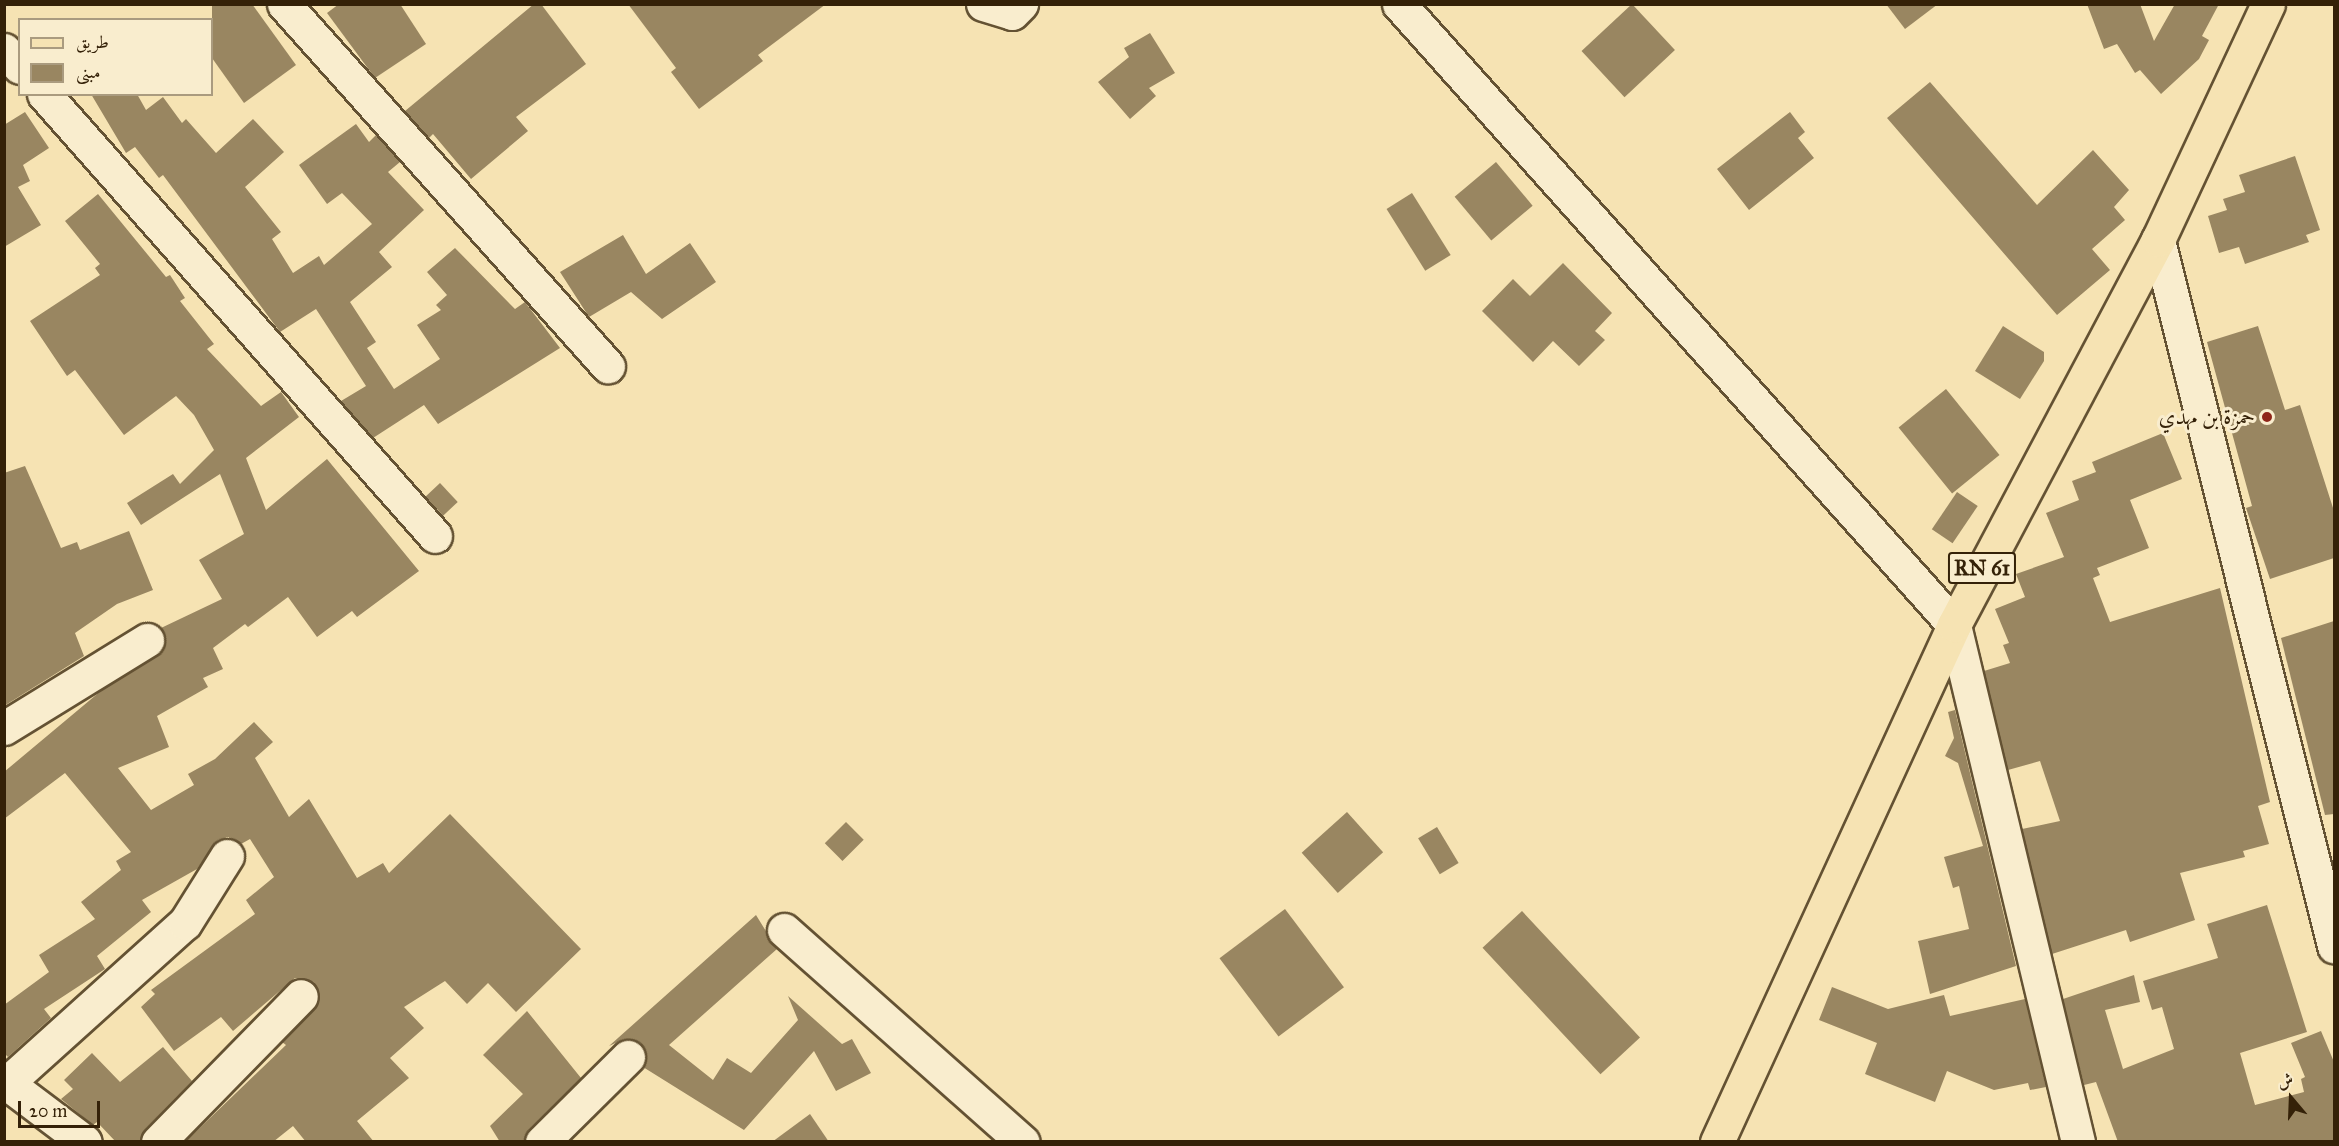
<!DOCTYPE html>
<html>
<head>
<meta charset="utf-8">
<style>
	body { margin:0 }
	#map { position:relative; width:2339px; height:1146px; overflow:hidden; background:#f6e3b3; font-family:"IM FELL Great Primer",Amiri,serif }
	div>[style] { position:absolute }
	.building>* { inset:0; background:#998661; transform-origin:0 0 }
	.roads { filter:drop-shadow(2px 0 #645233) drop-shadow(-2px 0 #645233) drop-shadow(0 2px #645233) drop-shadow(0 -2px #645233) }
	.minor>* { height:33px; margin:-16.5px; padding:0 16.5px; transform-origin:16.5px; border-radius:16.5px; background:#f9edce }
	.major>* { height:33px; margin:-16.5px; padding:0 16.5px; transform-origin:16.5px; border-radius:16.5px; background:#f6e3b3 }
	.dots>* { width:16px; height:16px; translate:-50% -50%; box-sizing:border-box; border:3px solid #f9edce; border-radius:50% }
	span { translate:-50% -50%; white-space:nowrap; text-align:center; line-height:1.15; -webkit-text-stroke:6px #f9edce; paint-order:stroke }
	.shield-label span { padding:2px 4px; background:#f9edce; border:2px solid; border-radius:4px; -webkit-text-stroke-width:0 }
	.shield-label { font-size:21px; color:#342108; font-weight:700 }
	.poi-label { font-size:22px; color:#342108 }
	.right { translate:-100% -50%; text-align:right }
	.frame { position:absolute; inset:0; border:6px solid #342108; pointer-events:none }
	.legend { position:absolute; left:18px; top:18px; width:195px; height:78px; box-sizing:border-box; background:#f9edce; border:2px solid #aa9b7f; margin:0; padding:8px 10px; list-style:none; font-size:18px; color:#342108 }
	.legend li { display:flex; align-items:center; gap:12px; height:30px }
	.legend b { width:30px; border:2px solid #aa9b7f }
	.north { position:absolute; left:2261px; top:1068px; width:60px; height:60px; -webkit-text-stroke:4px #f9edce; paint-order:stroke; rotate:341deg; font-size:16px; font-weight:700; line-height:24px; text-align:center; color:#342108 }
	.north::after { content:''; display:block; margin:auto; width:21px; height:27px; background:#342108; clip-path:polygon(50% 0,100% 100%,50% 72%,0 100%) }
	.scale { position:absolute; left:18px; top:1101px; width:82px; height:27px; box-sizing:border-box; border:3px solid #342108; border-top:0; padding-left:8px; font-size:18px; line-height:21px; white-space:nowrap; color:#342108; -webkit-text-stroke:4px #f9edce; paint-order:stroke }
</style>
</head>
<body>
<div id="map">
	<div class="building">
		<i style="clip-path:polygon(212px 4px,252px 4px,296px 65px,244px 103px,212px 58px)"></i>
		<i style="clip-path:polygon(339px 4px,400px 4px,426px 44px,375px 78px,327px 13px)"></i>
		<i style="clip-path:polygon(534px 4px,541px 4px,586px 64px,516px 117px,528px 131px,471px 179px,433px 134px,429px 138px,405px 111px)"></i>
		<i style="clip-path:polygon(628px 4px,826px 4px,758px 55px,763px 61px,699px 109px,671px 72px,676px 68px)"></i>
		<i style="left:1632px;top:4px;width:63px;height:69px;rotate:47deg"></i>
		<i style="clip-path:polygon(1886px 4px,1938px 4px,1905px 29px)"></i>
		<i style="clip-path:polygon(2087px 4px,2140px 4px,2154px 41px,2175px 4px,2219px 4px,2202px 36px,2209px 40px,2199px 59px,2161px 94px,2140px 70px,2135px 73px,2117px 44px,2104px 49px)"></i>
		<i style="clip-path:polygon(1150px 33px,1175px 73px,1149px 88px,1156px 96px,1130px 119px,1098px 82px,1129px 57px,1124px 48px)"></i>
		<i style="clip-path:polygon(1930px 82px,2037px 205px,2093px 150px,2129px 190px,2114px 207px,2125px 220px,2092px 249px,2110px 270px,2057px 315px,1887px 118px)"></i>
		<i style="clip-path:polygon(91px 94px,137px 94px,146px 110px,163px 97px,182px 123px,186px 119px,216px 153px,253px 119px,284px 152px,245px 187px,281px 232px,272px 239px,293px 273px,319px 256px,324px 265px,372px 224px,342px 193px,327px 204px,299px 165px,356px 124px,369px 142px,376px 135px,400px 162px,388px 172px,424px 210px,379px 252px,392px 267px,350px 302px,376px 342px,367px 348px,394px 389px,440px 359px,417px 325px,441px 310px,436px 305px,447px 295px,427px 272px,455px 248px,515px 309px,525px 302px,560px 348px,438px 424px,424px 405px,373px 438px,341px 401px,366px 386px,316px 309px,280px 332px,163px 175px,159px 178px,135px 147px,126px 153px)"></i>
		<i style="clip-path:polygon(25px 112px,49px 148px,23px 165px,30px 181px,18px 187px,41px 225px,4px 247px,4px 125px)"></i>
		<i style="clip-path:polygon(1790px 112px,1805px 132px,1798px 138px,1814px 158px,1749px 210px,1717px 169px)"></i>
		<i style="clip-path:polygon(2295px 156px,2320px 230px,2306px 235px,2309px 242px,2245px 264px,2239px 247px,2219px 253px,2208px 216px,2227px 210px,2223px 199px,2245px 192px,2239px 175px)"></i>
		<i style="left:1496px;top:162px;width:57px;height:54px;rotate:50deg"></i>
		<i style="left:1412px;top:193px;width:73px;height:30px;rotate:58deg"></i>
		<i style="clip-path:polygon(98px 194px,166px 277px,170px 275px,185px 298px,180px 301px,214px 344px,207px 349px,261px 406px,281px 392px,299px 417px,246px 458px,266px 510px,327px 459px,419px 571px,357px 617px,352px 611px,317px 637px,288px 597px,248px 627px,245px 624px,213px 648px,223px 669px,203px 678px,208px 687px,157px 716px,169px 747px,118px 768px,151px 810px,194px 785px,188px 774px,215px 759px,254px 722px,273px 742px,255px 758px,289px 817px,309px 799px,357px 878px,383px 863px,389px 873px,450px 814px,581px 949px,516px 1012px,488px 983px,467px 1004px,445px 981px,404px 1007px,424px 1028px,390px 1058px,409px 1078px,357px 1121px,374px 1142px,306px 1142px,293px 1126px,273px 1142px,185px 1142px,286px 1045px,282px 1042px,319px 1000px,314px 982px,295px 978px,233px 1031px,221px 1017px,174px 1051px,141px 1007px,155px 994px,151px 990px,255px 914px,246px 900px,274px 877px,250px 839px,241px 844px,228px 837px,218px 840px,197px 869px,142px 900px,151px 912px,97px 956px,105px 969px,44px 1009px,51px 1018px,8px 1057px,4px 1053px,4px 1005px,49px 972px,39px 955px,95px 919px,81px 902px,121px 870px,116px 861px,131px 852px,65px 773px,4px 819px,4px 772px,102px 690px,157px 656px,166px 640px,161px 628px,222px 599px,199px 560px,244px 534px,220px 474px,141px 525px,127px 503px,173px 474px,180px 484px,214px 450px,194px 415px,176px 396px,124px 435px,75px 370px,67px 376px,30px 321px,100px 275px,95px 268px,100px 264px,65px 221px)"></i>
		<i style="clip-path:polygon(623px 235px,646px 274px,690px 243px,716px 282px,662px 319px,631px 292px,589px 317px,560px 272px)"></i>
		<i style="clip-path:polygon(1563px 263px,1612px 313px,1595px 331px,1605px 340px,1579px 366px,1553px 341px,1533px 362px,1482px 311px,1513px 279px,1530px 296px)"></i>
		<i style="clip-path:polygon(2003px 326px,2044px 352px,2044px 361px,2020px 399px,1975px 371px)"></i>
		<i style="clip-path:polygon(2258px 326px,2285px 410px,2300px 405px,2334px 511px,2334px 558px,2270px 579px,2246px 508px,2252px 506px,2207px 342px)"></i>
		<i style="left:1946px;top:389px;width:85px;height:61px;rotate:51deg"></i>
		<i style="clip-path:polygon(2163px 433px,2182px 479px,2130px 500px,2149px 548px,2097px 568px,2100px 575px,2093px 578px,2110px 622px,2220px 588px,2270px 802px,2258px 806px,2269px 844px,2243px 851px,2245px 857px,2180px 873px,2195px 920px,2130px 942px,2126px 930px,2052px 954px,2022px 829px,2060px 821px,2040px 761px,2008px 770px,1984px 671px,2010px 663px,2003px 645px,2009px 643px,1995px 609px,2025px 597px,2016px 574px,2064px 557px,2046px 513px,2079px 500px,2072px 481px,2096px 472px,2092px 462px)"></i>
		<i style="clip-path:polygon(25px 466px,61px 548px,77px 542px,80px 550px,129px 531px,153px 590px,117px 604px,75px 633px,84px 656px,4px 706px,4px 473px)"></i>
		<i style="left:440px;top:483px;width:26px;height:20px;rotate:47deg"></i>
		<i style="left:1957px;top:492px;width:25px;height:45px;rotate:34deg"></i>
		<i style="clip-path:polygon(2334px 621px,2334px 814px,2325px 815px,2281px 638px)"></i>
		<i style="clip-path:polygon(1955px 710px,2016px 966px,1930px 994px,1918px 941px,1969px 929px,1959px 886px,1953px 888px,1944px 857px,1983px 846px,1958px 763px,1945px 756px,1954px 738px,1948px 712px)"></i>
		<i style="left:1347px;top:812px;width:54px;height:61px;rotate:48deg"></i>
		<i style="left:846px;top:822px;width:25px;height:30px;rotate:45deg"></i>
		<i style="left:1437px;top:827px;width:42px;height:22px;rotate:59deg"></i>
		<i style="clip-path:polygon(2267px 905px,2307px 1032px,2240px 1053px,2255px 1105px,2304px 1092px,2301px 1079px,2305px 1077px,2291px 1043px,2321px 1031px,2334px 1062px,2334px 1142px,2118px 1142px,2096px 1082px,2084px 1085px,2063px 999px,2134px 975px,2140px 1002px,2105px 1010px,2123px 1069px,2174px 1049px,2162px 1007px,2152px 1010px,2143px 981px,2218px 958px,2207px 924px)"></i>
		<i style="left:1285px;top:909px;width:98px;height:82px;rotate:53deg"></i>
		<i style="left:1522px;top:911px;width:173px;height:54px;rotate:47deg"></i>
		<i style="clip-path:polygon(756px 915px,777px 949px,669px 1045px,713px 1080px,727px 1058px,751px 1073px,798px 1020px,788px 996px,842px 1044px,852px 1039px,871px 1073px,836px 1091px,814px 1051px,744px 1130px,643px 1067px,646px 1053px,641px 1043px,624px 1039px,609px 1046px)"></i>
		<i style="clip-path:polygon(1832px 987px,1888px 1009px,1944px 995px,1950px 1016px,2025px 999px,2046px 1087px,2030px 1090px,2028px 1083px,1994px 1090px,1947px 1071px,1935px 1102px,1865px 1074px,1877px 1043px,1819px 1020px)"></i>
		<i style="clip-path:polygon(527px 1011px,581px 1078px,529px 1129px,523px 1142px,500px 1142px,490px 1126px,523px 1094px,483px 1055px)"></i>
		<i style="clip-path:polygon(163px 1047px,192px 1081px,145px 1129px,140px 1142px,116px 1142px,97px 1122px,93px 1125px,61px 1099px,73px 1089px,64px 1080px,92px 1053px,120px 1082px)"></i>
		<i style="clip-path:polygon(810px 1114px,829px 1142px,772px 1142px)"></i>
	</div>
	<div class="roads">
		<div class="minor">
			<i style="left:284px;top:4px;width:486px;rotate:48.2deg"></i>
			<i style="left:983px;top:4px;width:30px;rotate:17deg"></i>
			<i style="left:1012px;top:13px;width:13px;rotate:-45deg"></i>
			<i style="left:1399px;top:4px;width:833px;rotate:48.21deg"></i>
			<i style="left:1954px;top:625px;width:532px;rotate:76.51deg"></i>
			<i style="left:4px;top:50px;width:23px;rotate:47deg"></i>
			<i style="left:44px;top:94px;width:590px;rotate:48.5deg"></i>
			<i style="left:2158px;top:240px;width:728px;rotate:76deg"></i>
			<i style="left:4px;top:728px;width:168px;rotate:-31.6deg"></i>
			<i style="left:784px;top:930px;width:319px;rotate:41.6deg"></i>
			<i style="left:4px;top:1081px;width:101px;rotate:37deg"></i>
			<i style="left:7px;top:1083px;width:239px;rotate:-42deg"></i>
			<i style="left:185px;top:923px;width:79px;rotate:-57.9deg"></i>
			<i style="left:158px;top:1142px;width:204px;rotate:-45.6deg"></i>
			<i style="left:542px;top:1142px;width:121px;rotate:-44.7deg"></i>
		</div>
		<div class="major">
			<i style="left:1717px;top:1142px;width:569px;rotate:-65.37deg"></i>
			<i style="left:1954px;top:625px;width:436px;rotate:-62.1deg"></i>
			<i style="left:2158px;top:240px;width:260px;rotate:-65deg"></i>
		</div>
	</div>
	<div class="dots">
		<i style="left:2267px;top:417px;background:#8f2418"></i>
	</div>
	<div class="shield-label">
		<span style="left:1982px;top:568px">RN 61</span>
	</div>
	<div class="poi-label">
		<span class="right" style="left:2255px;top:417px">حمزة بن مهدي</span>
	</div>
	<div class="frame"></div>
	<ul class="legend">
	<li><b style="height:8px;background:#f6e3b3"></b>طريق</li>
	<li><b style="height:16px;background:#998661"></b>مبنى</li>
	</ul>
	<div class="north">ش</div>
	<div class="scale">20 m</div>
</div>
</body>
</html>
